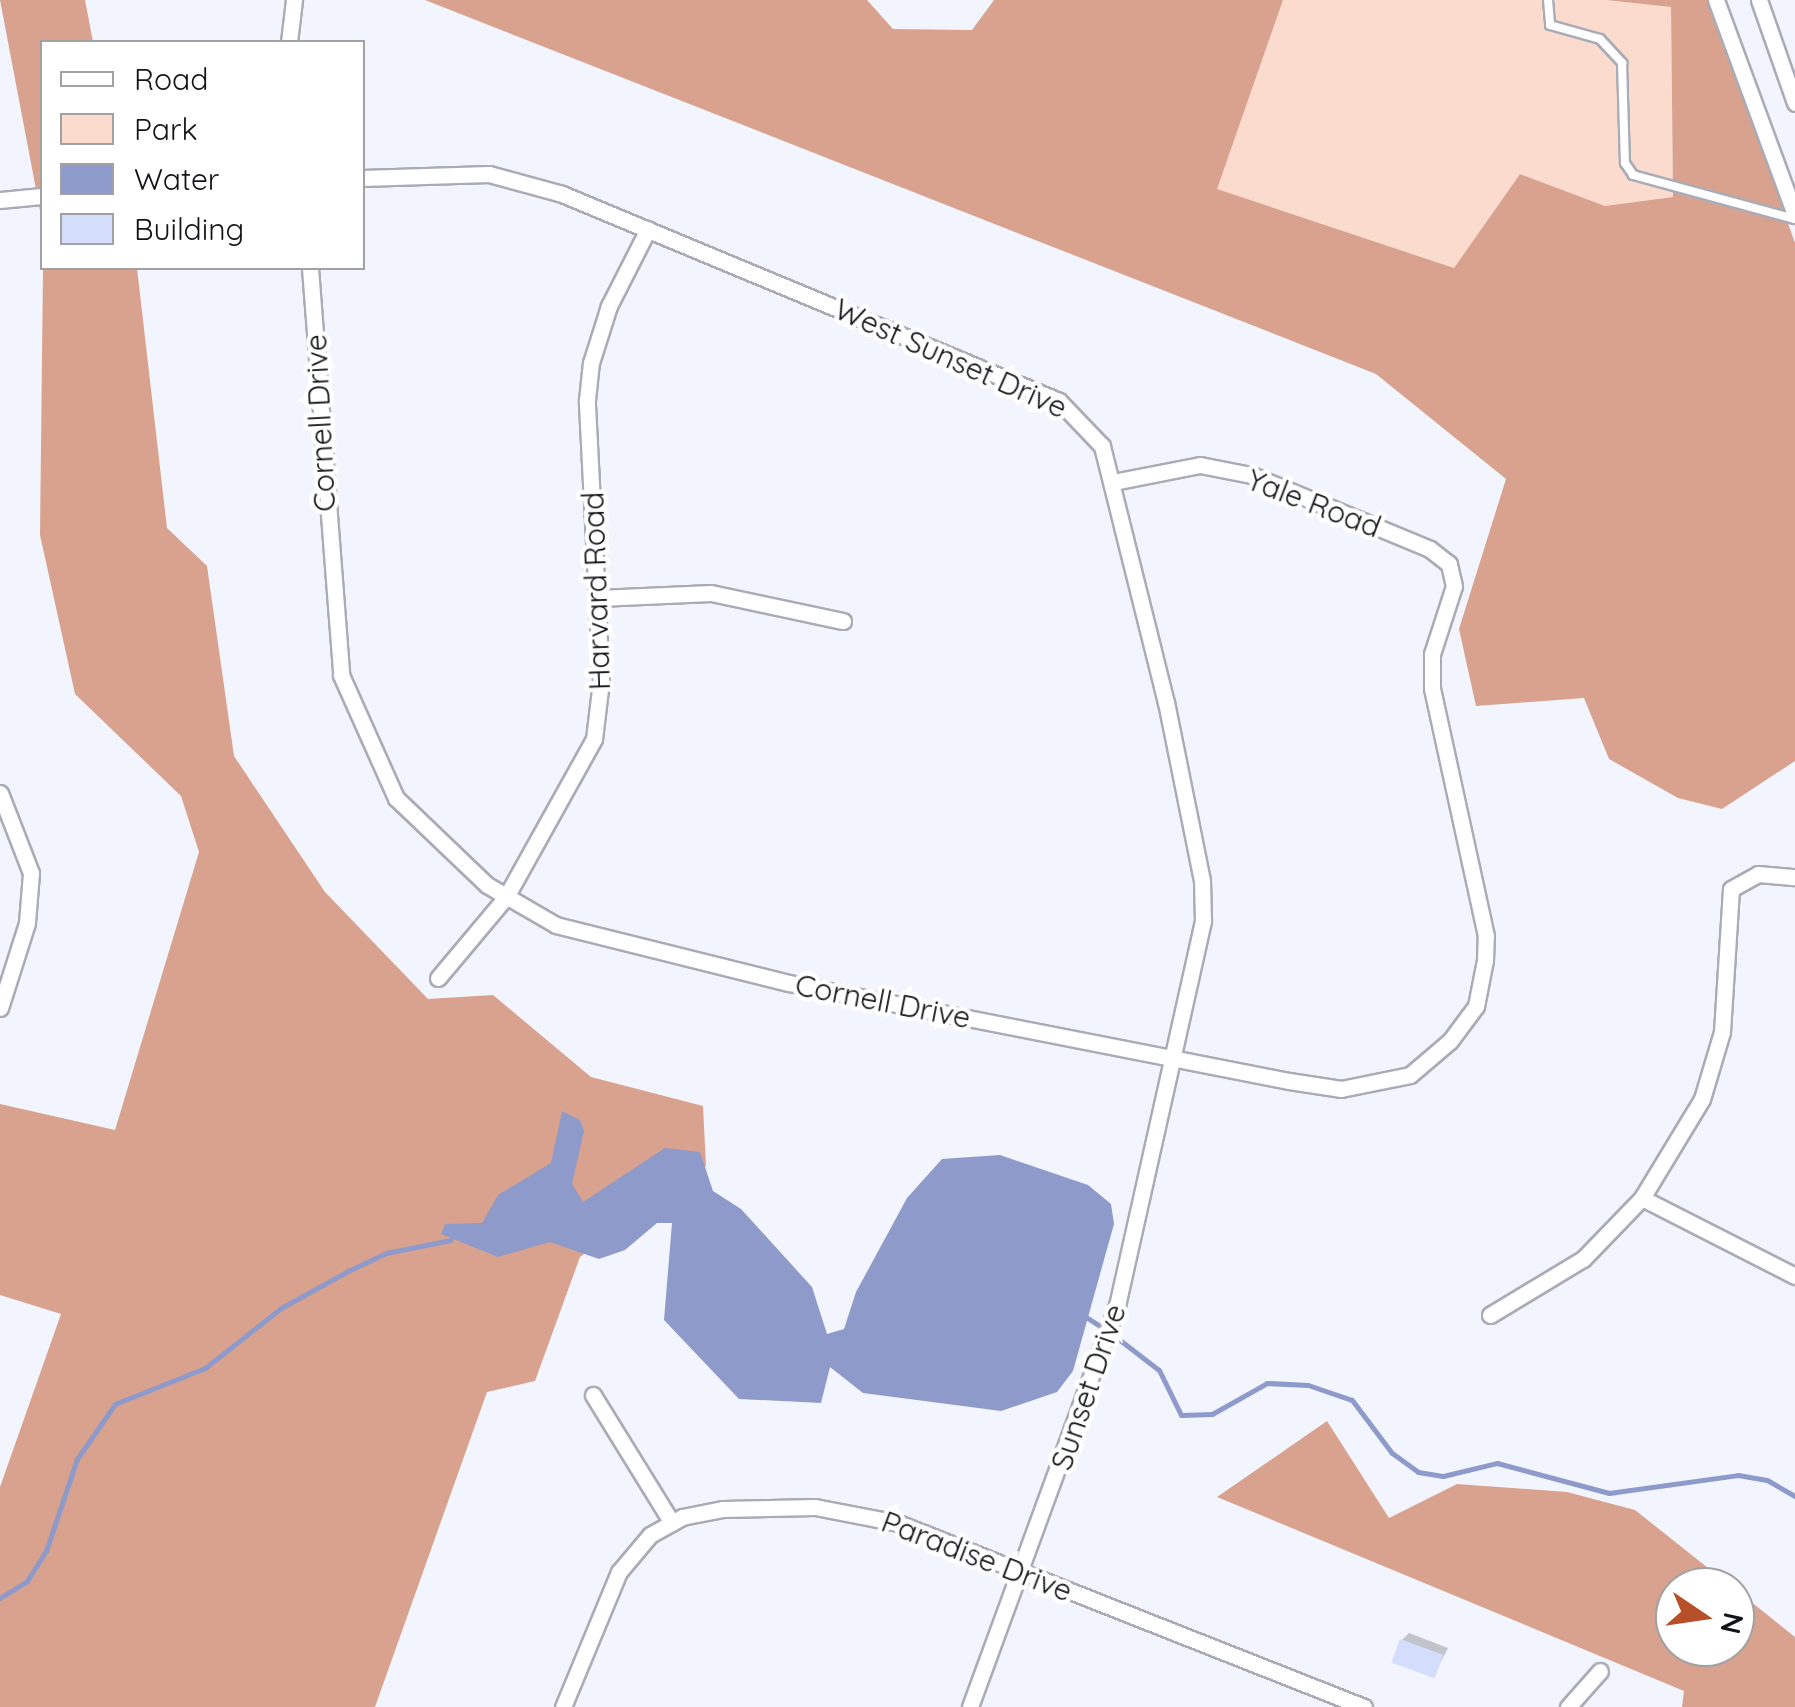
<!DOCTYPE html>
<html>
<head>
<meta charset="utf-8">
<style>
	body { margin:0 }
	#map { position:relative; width:1795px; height:1707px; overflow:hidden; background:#f2f5fd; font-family:Quicksand,sans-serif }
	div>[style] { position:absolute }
	.green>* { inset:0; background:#fcdbcf }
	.forest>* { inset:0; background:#d9a28f }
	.water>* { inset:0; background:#8e9aca }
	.shadow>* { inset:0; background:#0003 }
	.stream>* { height:5px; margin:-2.5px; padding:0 2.5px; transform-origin:2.5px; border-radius:2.5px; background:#8e9aca }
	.building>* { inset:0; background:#d5ddfc; transform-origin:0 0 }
	.roads { filter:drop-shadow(2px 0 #a9acb6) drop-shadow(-2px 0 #a9acb6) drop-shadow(0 2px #a9acb6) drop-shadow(0 -2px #a9acb6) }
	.lane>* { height:8px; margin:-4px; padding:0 4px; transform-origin:4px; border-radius:4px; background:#fff }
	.street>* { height:15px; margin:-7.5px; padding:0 7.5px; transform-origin:7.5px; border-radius:7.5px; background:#fff }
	span { translate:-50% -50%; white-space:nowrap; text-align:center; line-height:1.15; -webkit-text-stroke:9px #fff; paint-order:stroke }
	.street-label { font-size:30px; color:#131417 }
	.legend { position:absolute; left:40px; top:40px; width:325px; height:230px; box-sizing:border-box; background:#fff; border:2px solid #a1a1a2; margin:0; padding:12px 18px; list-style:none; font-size:30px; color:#131417 }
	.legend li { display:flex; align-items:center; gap:20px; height:50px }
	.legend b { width:50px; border:2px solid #a1a1a2 }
	.north { position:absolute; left:1655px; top:1567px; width:100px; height:100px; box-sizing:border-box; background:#fff; border:2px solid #a1a1a2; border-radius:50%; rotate:103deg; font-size:28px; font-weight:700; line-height:40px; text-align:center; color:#131417 }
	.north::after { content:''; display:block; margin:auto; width:35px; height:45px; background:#b75028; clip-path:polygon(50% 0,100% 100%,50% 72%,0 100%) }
</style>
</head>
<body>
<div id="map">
	<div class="green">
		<i style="clip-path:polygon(1283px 0,1606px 0,1671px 7px,1673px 197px,1605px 206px,1520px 174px,1454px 268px,1216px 189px)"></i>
	</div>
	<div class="forest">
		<i style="clip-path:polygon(0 0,85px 0,93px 42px,42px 42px,42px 221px)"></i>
		<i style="clip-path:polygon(425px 0,867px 0,893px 29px,972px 30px,994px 0,1283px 0,1217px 189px,1454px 268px,1520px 174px,1605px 206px,1673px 197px,1671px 7px,1606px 0,1709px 0,1795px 243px,1795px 761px,1722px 809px,1678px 798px,1609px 759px,1584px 698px,1476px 706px,1459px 629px,1506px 479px,1376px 374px)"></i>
		<i style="clip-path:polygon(43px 268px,137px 268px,167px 528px,207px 566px,234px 756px,325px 892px,428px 999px,493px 995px,591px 1077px,703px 1106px,706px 1166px,580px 1257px,535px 1381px,487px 1392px,375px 1707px,0 1707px,0 1487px,61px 1314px,0 1295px,0 1104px,115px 1130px,199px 852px,181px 796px,75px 694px,40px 535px)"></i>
		<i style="clip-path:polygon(1327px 1421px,1389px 1518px,1457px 1484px,1567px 1492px,1635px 1510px,1732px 1587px,1675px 1587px,1675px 1647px,1735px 1647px,1735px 1589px,1795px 1637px,1795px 1707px,1682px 1707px,1684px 1691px,1217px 1497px)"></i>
	</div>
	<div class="water">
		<i style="clip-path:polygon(562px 1111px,580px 1120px,584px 1131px,572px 1184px,583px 1202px,665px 1148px,700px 1152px,713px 1191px,741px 1209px,812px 1287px,827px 1334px,844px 1329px,856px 1292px,907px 1198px,942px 1159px,1000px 1155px,1088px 1185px,1111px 1204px,1114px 1224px,1073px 1371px,1057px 1392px,1001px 1411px,863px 1393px,830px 1367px,821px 1403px,739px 1399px,664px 1320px,672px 1223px,657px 1223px,625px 1250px,599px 1259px,550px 1242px,498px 1257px,441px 1234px,445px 1224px,482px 1223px,498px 1195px,551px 1163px)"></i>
	</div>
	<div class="shadow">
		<i style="clip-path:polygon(1409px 1633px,1448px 1648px,1434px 1675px,1402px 1640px)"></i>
	</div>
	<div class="stream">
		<i style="left:1083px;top:1315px;width:24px;rotate:33deg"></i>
		<i style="left:1112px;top:1334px;width:59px;rotate:37.5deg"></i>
		<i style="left:1159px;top:1370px;width:50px;rotate:63.9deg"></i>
		<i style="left:1181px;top:1415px;width:31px;rotate:-2deg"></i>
		<i style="left:1212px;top:1414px;width:63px;rotate:-29.4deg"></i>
		<i style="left:1267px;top:1383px;width:41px;rotate:2.8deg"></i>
		<i style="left:1308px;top:1385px;width:46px;rotate:18.8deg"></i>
		<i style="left:1352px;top:1400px;width:66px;rotate:53deg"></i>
		<i style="left:1392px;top:1453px;width:32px;rotate:36deg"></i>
		<i style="left:1418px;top:1472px;width:25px;rotate:9deg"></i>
		<i style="left:1443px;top:1476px;width:56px;rotate:-13.5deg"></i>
		<i style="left:1497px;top:1463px;width:116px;rotate:15deg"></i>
		<i style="left:1609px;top:1493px;width:130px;rotate:-7.9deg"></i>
		<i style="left:1738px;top:1475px;width:29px;rotate:10deg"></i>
		<i style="left:1767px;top:1480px;width:32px;rotate:30deg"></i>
		<i style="left:0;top:1598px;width:32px;rotate:-32deg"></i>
		<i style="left:27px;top:1581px;width:36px;rotate:-58deg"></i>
		<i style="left:46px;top:1551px;width:97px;rotate:-71.4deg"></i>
		<i style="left:77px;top:1459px;width:67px;rotate:-55.4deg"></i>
		<i style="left:115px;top:1404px;width:97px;rotate:-21.8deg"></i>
		<i style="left:205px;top:1368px;width:97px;rotate:-38.3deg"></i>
		<i style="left:281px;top:1308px;width:77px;rotate:-28.9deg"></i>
		<i style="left:348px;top:1271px;width:42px;rotate:-25.3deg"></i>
		<i style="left:386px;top:1253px;width:66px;rotate:-11.3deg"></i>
	</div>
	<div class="building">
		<i style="left:1400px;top:1639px;width:46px;height:25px;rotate:20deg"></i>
	</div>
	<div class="roads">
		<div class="lane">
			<i style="left:1548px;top:0;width:25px;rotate:85deg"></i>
			<i style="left:1550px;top:25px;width:52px;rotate:15.6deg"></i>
			<i style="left:1600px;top:39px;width:33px;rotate:47deg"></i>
			<i style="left:1622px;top:63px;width:100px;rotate:88.3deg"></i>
			<i style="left:1625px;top:163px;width:14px;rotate:56deg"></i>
			<i style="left:1633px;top:175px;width:168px;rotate:15.2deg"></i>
		</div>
		<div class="street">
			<i style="left:1716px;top:0;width:229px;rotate:69.8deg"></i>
			<i style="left:1759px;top:0;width:109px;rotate:70.7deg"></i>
			<i style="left:289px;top:42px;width:42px;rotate:-83.2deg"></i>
			<i style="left:362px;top:178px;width:127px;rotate:-1.8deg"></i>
			<i style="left:489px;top:174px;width:76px;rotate:15.3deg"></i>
			<i style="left:562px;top:194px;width:538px;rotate:22.61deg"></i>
			<i style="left:1059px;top:401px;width:62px;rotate:46.3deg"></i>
			<i style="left:1102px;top:446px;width:264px;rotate:76deg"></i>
			<i style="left:1166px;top:702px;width:182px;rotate:78.6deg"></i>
			<i style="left:1202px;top:880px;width:41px;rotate:88.6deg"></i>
			<i style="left:1203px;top:921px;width:394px;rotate:102.6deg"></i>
			<i style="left:1117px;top:1305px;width:428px;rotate:110.1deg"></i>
			<i style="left:0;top:200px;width:42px;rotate:-5.4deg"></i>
			<i style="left:310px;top:268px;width:408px;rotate:85.6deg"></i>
			<i style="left:341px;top:675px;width:135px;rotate:65.9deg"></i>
			<i style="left:396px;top:798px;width:126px;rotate:43.7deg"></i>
			<i style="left:487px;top:885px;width:80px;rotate:30.1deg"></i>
			<i style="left:556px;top:925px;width:240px;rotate:14deg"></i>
			<i style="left:789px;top:983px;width:510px;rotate:11.09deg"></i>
			<i style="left:1289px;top:1081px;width:53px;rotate:8.7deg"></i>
			<i style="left:1341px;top:1089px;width:70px;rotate:-11.5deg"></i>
			<i style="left:1410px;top:1075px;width:52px;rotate:-40.4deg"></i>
			<i style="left:1450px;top:1041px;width:44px;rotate:-53.4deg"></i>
			<i style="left:1476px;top:1006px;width:47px;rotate:-78.9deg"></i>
			<i style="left:1485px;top:960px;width:24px;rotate:-88deg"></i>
			<i style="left:1486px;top:936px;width:254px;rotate:-102.3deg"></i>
			<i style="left:1432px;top:688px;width:34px;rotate:-90deg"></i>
			<i style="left:1432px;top:654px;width:71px;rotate:-72.1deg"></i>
			<i style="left:1454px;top:586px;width:23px;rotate:-103deg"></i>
			<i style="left:1449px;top:564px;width:24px;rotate:-142deg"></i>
			<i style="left:1430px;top:549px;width:194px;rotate:-157.5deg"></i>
			<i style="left:1251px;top:475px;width:52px;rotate:-168.9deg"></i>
			<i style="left:1200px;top:465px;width:89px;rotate:168.9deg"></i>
			<i style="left:598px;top:598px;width:113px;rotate:-2.5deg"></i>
			<i style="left:711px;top:593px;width:135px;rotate:12deg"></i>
			<i style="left:0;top:793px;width:86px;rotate:68.8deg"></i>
			<i style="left:31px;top:873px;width:50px;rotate:94.6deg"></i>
			<i style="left:27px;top:923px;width:89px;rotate:107.6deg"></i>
			<i style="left:438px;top:978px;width:106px;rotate:-50deg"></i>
			<i style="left:506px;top:897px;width:181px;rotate:-60.9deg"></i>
			<i style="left:594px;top:739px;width:58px;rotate:-83.1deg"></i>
			<i style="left:601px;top:681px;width:281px;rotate:-92.9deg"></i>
			<i style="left:587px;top:400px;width:37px;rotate:-84deg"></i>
			<i style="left:591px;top:363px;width:60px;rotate:-72.5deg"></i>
			<i style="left:609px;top:306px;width:86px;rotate:-63.1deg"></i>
			<i style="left:1642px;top:1198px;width:172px;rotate:27deg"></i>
			<i style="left:1490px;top:1315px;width:109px;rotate:-31.1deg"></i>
			<i style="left:1583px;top:1259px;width:85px;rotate:-46deg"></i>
			<i style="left:1642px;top:1198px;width:116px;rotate:-58.8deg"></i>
			<i style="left:1702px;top:1099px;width:70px;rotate:-73.4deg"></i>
			<i style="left:1722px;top:1032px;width:143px;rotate:-86.4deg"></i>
			<i style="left:1731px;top:889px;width:31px;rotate:-29deg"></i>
			<i style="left:1758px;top:874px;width:37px;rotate:5deg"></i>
			<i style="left:593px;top:1395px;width:150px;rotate:58.3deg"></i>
			<i style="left:563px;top:1707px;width:146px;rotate:-67.5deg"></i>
			<i style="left:619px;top:1572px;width:48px;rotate:-50deg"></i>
			<i style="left:650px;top:1535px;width:37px;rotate:-29deg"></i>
			<i style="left:682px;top:1517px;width:42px;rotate:-11deg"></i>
			<i style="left:723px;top:1509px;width:92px;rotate:-1.2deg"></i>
			<i style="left:815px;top:1507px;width:85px;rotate:10.9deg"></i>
			<i style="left:898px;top:1523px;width:501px;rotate:21.55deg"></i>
			<i style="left:1568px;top:1707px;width:48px;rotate:-48.4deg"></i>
		</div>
	</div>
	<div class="street-label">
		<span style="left:951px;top:358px;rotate:24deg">West Sunset Drive</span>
		<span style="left:320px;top:423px;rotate:-93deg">Cornell Drive</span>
		<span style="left:1314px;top:503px;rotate:21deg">Yale Road</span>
		<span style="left:596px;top:591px;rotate:-92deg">Harvard Road</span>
		<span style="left:883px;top:1001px;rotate:11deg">Cornell Drive</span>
		<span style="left:1088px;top:1387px;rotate:-71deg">Sunset Drive</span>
		<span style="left:977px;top:1556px;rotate:21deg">Paradise Drive</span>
	</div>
	<ul class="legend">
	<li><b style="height:12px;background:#fff"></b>Road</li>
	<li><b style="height:28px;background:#fcdbcf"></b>Park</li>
	<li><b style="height:28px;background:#8e9aca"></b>Water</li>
	<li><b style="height:28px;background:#d5ddfc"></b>Building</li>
	</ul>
	<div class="north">N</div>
</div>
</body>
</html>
